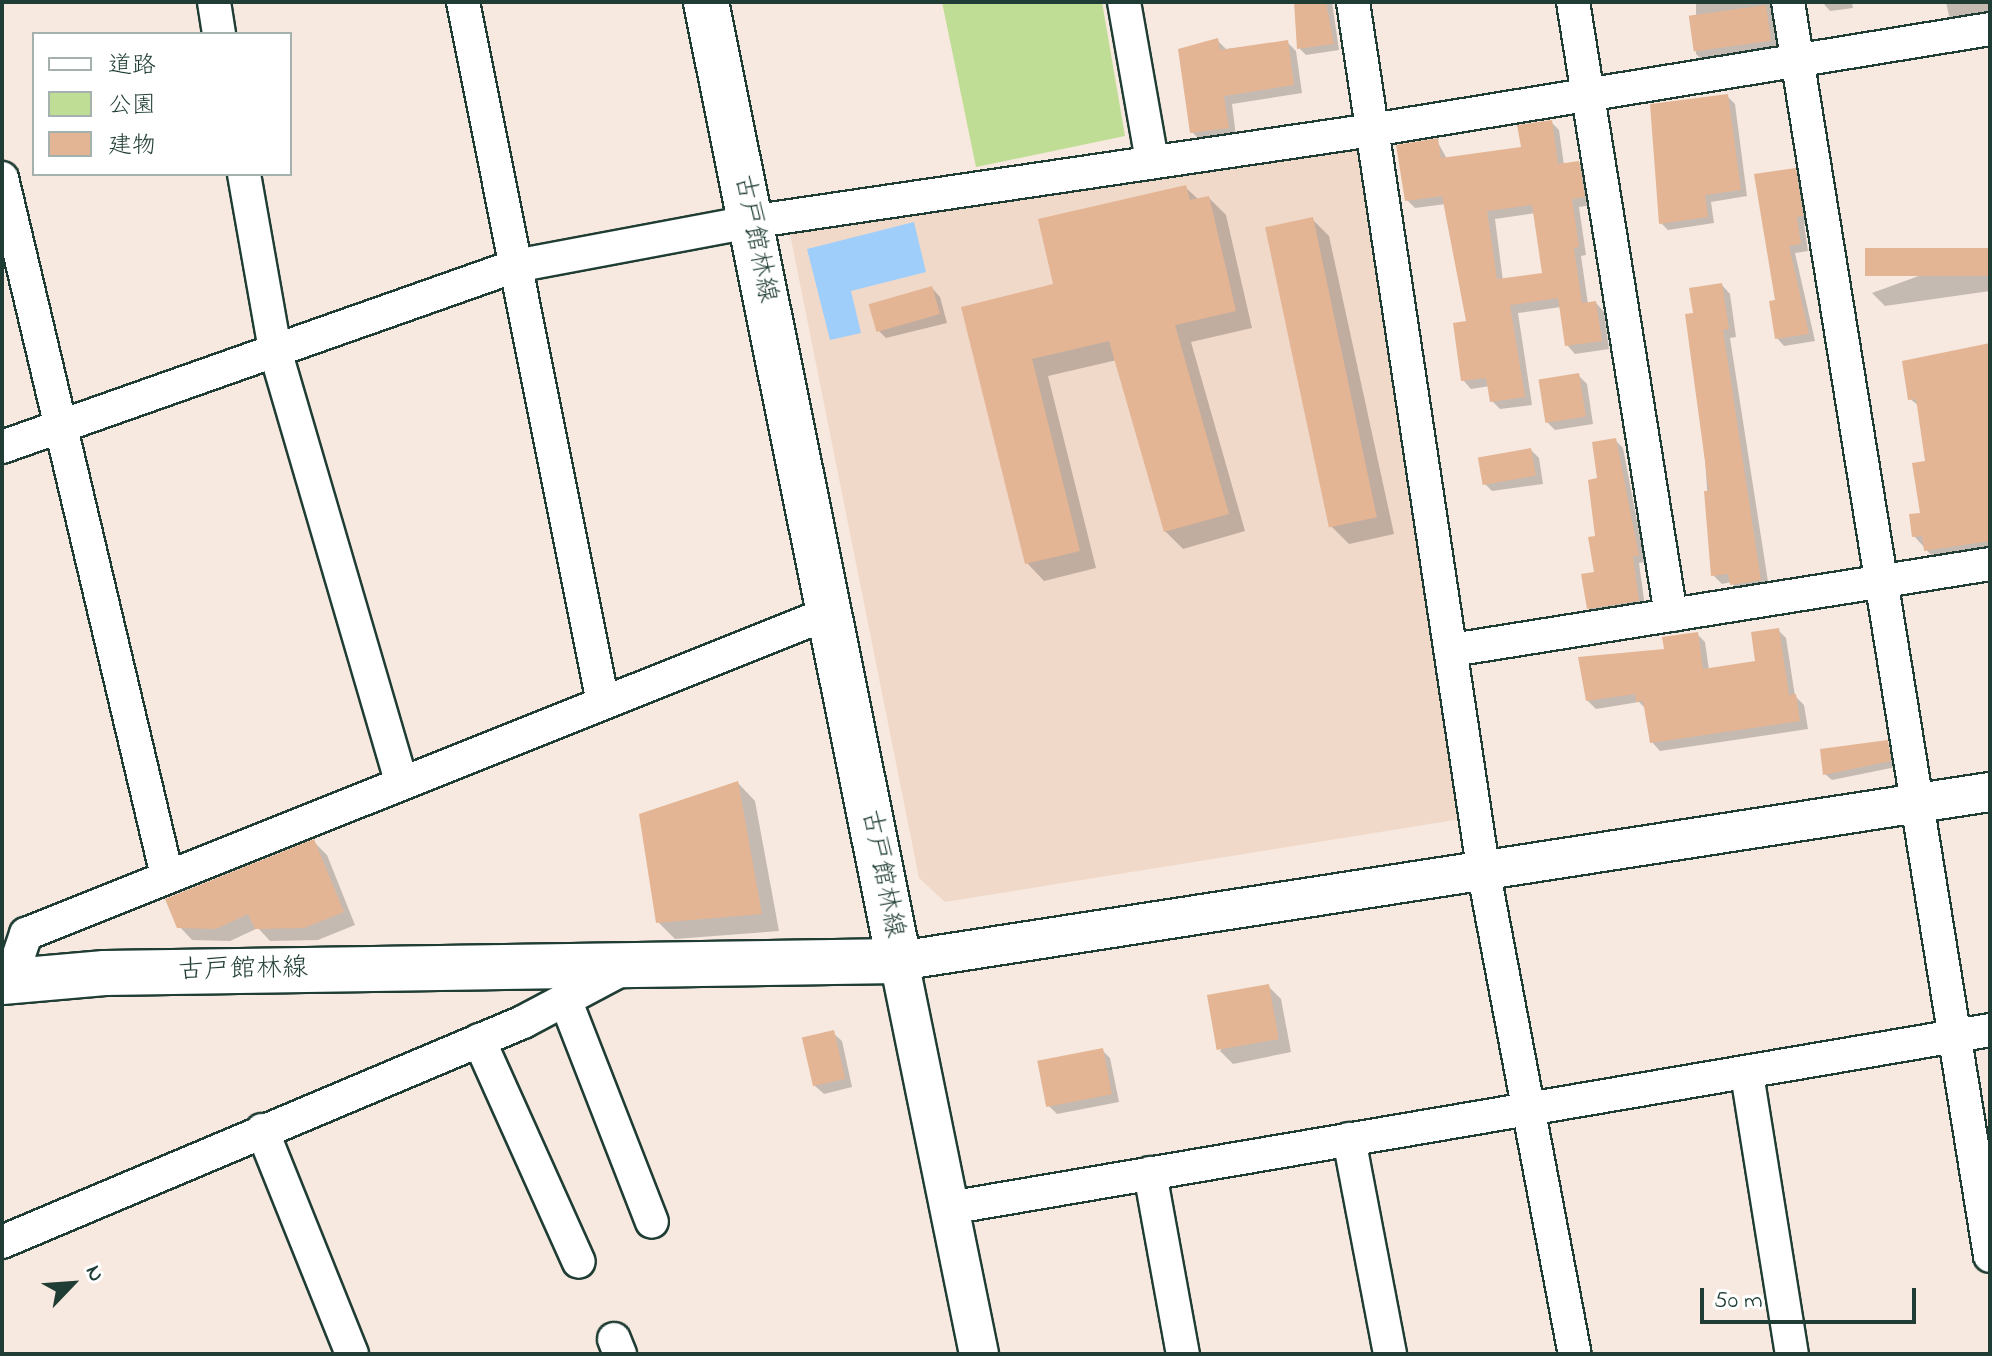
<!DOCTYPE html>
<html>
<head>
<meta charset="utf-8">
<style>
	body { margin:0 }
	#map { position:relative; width:1992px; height:1356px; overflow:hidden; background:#f7e9df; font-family:"Indie Flower","Klee One",sans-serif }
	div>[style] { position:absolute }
	.built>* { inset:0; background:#f1d9c9 }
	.green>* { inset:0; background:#bfdd94 }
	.water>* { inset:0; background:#a0cefb }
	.shadow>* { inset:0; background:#0003 }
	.building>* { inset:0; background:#e4b595; transform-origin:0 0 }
	.roads { filter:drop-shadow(2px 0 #1f3d34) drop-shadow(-2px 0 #1f3d34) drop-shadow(0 2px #1f3d34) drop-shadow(0 -2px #1f3d34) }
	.minor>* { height:32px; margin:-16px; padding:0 16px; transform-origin:16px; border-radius:16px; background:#fff }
	.tertiary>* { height:38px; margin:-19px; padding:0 19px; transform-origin:19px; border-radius:19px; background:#fff }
	.secondary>* { height:44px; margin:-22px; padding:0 22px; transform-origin:22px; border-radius:22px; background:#fff }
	span { translate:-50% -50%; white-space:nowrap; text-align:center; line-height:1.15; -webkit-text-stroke:8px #fff; paint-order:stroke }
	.street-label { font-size:26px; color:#1f3d34 }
	.frame { position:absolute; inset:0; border:4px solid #1f3d34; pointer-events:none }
	.legend { position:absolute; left:32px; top:32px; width:260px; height:144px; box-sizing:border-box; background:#fff; border:2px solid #a5b1ae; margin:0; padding:10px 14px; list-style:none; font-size:24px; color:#1f3d34 }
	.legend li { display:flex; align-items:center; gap:16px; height:40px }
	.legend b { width:40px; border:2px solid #a5b1ae }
	.north { position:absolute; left:32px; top:1244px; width:80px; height:80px; -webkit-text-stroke:6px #fff; paint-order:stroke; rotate:65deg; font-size:22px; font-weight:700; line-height:32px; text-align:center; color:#1f3d34 }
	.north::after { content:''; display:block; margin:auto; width:28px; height:36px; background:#1f3d34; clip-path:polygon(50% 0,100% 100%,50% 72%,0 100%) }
	.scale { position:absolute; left:1700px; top:1288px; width:216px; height:36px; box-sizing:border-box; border:4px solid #1f3d34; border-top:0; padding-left:10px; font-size:24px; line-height:28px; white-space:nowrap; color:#1f3d34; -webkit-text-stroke:6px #fff; paint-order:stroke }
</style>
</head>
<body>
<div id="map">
	<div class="built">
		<i style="clip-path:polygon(1350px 146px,1364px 157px,1461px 819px,945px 902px,919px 878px,790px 234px)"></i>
	</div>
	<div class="green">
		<i style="clip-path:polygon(942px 2px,1102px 2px,1125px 136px,976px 167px)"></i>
	</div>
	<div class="water">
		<i style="clip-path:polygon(914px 222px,926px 272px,851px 291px,861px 333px,830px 340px,807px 249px)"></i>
	</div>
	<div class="shadow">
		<i style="clip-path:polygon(1296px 2px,1332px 2px,1339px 50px,1306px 55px,1299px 48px)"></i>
		<i style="clip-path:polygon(1696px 2px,1770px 2px,1778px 49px,1705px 63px,1696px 54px)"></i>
		<i style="clip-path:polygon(1822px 2px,1852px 2px,1853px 8px,1830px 11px)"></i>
		<i style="clip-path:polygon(1946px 2px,1988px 2px,1990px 14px,1957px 24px,1949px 16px)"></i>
		<i style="clip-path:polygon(1218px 41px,1226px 49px,1287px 42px,1296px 51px,1302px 93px,1232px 104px,1236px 136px,1201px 141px,1192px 132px)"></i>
		<i style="clip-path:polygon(1727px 96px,1735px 104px,1747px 196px,1711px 202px,1714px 223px,1668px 230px,1661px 223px)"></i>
		<i style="clip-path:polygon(evenodd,1551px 122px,1559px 130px,1564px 165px,1578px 163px,1587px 171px,1592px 205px,1579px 207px,1586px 255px,1581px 256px,1588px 304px,1596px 303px,1604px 312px,1609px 349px,1575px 354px,1567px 345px,1561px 307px,1518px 313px,1532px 405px,1500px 409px,1492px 401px,1490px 386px,1471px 389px,1463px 380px,1469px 323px,1446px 204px,1415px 208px,1407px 200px,1437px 141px,1447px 159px,1523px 149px,1551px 122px,1536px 213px,1544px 275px,1503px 281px,1495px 219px,1536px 213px)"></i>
		<i style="clip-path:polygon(1795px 170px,1802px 178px,1810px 223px,1804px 224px,1808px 251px,1795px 253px,1815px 341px,1784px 346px,1777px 338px,1777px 302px)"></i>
		<i style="clip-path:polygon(1185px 187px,1199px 200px,1209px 198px,1226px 215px,1252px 328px,1191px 342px,1245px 531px,1183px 549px,1165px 531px,1117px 360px,1048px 376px,1096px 568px,1044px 581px,1027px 563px,964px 308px,1056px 285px)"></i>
		<i style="clip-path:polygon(1312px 219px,1329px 236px,1394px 534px,1349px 544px,1331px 526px)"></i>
		<i style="clip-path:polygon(1990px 250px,1990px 291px,1885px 306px,1872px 293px)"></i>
		<i style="clip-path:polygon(1722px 285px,1730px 294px,1736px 337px,1730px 338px,1769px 588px,1740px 593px,1731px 582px,1722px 584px,1713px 575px,1695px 315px)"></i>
		<i style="clip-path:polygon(932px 288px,940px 297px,947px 323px,886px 338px,878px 330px)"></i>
		<i style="clip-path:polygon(1990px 346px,1990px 549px,1933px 557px,1914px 536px,1922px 514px,1928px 463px,1919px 406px,1910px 399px)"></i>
		<i style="clip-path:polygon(1578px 375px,1587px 384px,1593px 424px,1555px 430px,1547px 422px)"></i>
		<i style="clip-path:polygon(1616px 441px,1623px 448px,1645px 562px,1639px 563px,1645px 607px,1596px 615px,1589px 608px,1596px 574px,1600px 480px)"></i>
		<i style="clip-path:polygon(1531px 450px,1539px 458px,1543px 484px,1492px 491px,1484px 483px)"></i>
		<i style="clip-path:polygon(1778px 630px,1786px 638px,1795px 696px,1804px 705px,1808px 729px,1660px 751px,1652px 742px,1647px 710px,1639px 702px,1596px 709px,1587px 700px,1697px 634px,1705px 642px,1709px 670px,1757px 663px)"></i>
		<i style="clip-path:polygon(1887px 742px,1896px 767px,1832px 780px,1825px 774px)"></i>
		<i style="clip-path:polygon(738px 783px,755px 801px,779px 931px,675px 939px,658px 922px)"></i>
		<i style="clip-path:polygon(314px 842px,327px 855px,355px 925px,318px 940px,270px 941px,258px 928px,230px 941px,192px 940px,179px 926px)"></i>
		<i style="clip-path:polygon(1268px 986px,1281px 999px,1291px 1052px,1233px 1064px,1220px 1051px)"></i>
		<i style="clip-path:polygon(833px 1033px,842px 1041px,852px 1087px,824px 1094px,815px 1086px)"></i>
		<i style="clip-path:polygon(1102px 1050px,1110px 1058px,1119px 1102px,1057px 1114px,1048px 1105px)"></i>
	</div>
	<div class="building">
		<i style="clip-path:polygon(1294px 2px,1326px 2px,1334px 44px,1297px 49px)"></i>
		<i style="left:1766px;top:5px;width:36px;height:78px;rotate:82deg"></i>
		<i style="clip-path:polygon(1218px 38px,1220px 50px,1288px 40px,1294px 85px,1224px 96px,1229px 128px,1190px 133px,1178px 49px)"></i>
		<i style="clip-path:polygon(1728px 94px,1741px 190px,1705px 195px,1708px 217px,1659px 224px,1650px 104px)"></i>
		<i style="clip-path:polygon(evenodd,1552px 120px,1558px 164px,1579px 161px,1585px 197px,1572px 199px,1579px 247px,1574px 248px,1582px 303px,1596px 301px,1602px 341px,1565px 346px,1558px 298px,1510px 305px,1525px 397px,1490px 402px,1486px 378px,1461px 381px,1453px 323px,1466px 321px,1442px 196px,1405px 201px,1396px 145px,1438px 138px,1441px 158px,1521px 147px,1517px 125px,1552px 120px,1532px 205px,1542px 273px,1497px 279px,1487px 211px,1532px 205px)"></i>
		<i style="clip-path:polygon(1796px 168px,1803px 216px,1797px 217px,1801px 244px,1789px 246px,1809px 334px,1775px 339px,1769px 301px,1775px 300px,1754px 174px)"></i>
		<i style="clip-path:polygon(1186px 185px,1190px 200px,1209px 196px,1236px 311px,1175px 325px,1229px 514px,1164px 532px,1109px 341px,1032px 359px,1080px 551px,1025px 564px,961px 307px,1053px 284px,1038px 219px)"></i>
		<i style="left:1313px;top:217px;width:307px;height:49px;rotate:78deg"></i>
		<i style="left:1990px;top:248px;width:28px;height:125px;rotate:90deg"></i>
		<i style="clip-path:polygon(1722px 283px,1729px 329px,1723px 330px,1761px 580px,1730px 585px,1728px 574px,1711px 576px,1704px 491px,1709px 491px,1685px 314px,1693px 313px,1689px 288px)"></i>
		<i style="left:932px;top:286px;width:29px;height:66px;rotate:74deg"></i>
		<i style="clip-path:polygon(1990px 343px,1990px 541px,1924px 551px,1922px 536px,1912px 537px,1909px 514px,1920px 513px,1912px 463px,1925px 461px,1916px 399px,1908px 400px,1902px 361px)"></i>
		<i style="left:1579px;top:373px;width:44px;height:41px;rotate:81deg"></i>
		<i style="clip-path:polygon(1616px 438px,1639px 556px,1633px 556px,1639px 601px,1587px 609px,1581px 574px,1594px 572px,1588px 537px,1595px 536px,1588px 480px,1597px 478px,1592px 442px)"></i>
		<i style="left:1531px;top:448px;width:28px;height:54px;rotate:80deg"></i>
		<i style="clip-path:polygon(1779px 628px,1789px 695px,1796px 694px,1800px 721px,1650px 743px,1643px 701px,1636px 702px,1635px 694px,1586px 701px,1578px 657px,1664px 649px,1662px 637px,1698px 632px,1703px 669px,1755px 661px,1751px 632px)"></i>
		<i style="clip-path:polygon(1888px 740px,1891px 761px,1823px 775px,1820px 749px)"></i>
		<i style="clip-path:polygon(738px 781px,762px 914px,656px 923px,639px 814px)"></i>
		<i style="clip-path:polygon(314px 839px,344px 912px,304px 928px,255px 929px,248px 914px,216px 929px,177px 928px,165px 899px)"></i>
		<i style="left:1269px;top:984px;width:56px;height:63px;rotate:80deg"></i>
		<i style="left:834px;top:1030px;width:50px;height:33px;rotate:77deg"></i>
		<i style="left:1103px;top:1048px;width:47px;height:67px;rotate:79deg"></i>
	</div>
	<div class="roads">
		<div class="minor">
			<i style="left:214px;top:2px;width:32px;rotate:81deg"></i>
			<i style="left:463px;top:2px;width:715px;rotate:78.71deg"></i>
			<i style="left:1124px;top:2px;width:160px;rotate:80deg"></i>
			<i style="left:1353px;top:2px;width:882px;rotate:81.46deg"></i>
			<i style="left:1484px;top:874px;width:489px;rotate:79.3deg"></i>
			<i style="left:1573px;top:2px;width:621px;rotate:80.92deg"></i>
			<i style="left:1788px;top:2px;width:1270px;rotate:80.85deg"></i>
			<i style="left:244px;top:174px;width:179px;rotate:80deg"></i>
			<i style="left:275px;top:350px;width:450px;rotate:73.7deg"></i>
			<i style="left:2px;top:178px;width:717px;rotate:76.7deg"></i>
			<i style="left:2px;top:447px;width:544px;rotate:-19.43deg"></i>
			<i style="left:515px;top:266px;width:239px;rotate:-10.6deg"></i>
			<i style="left:750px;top:222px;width:629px;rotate:-8.41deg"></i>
			<i style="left:1372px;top:130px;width:626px;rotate:-9.28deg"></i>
			<i style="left:1452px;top:650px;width:545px;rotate:-9.08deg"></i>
			<i style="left:10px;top:981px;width:50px;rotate:-71.2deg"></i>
			<i style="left:26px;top:934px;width:865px;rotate:-21.79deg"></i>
			<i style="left:565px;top:999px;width:239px;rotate:68.7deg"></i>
			<i style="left:479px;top:1040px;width:243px;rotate:65.8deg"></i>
			<i style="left:1747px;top:1074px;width:284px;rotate:80.9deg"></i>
			<i style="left:262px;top:1130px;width:241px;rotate:68.1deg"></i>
			<i style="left:1349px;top:1139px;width:219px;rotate:79.2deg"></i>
			<i style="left:1150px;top:1173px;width:184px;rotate:79.7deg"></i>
			<i style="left:949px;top:1208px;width:1056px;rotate:-9.7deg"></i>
			<i style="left:2px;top:1242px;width:566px;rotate:-22.89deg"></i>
			<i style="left:523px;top:1022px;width:115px;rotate:-27.9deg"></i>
			<i style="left:614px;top:1339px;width:16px;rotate:68deg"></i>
		</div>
		<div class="tertiary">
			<i style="left:979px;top:1354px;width:401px;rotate:-101.5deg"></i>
			<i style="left:899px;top:961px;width:1104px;rotate:-8.81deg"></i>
		</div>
		<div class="secondary">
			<i style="left:2px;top:982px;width:103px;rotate:-5deg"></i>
			<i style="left:105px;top:973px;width:794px;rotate:-0.87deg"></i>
			<i style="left:899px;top:961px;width:978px;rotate:-101.38deg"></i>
		</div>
	</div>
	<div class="street-label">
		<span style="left:754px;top:239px;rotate:79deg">古戸館林線</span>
		<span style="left:881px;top:874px;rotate:79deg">古戸館林線</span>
		<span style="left:243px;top:971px;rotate:-1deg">古戸館林線</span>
	</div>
	<div class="frame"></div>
	<ul class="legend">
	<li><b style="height:10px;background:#fff"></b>道路</li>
	<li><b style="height:22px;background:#bfdd94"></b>公園</li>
	<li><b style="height:22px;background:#e4b595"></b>建物</li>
	</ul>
	<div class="north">N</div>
	<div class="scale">50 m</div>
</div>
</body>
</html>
